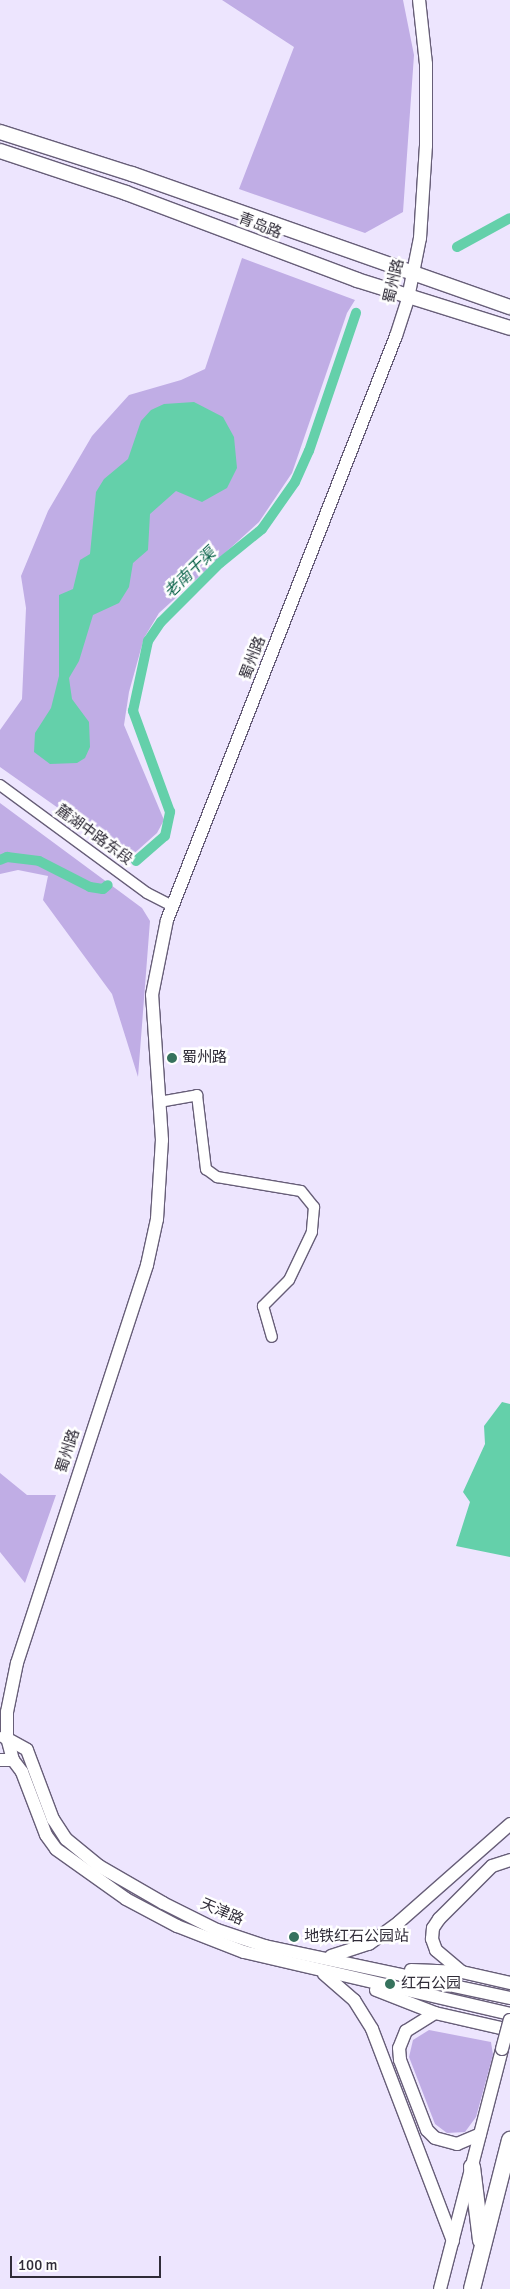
<!DOCTYPE html>
<html>
<head>
<meta charset="utf-8">
<style>
	body { margin:0 }
	#map { position:relative; width:510px; height:2289px; overflow:hidden; background:#ede5fe; font-family:Signika,"Noto Sans SC",sans-serif }
	div>[style] { position:absolute }
	.green>* { inset:0; background:#c0ade5 }
	.water>* { inset:0; background:#64d0aa }
	.canal>* { height:10px; margin:-5px; padding:0 5px; transform-origin:5px; border-radius:5px; background:#64d0aa }
	.roads { filter:drop-shadow(1px 0 #675e78) drop-shadow(-1px 0 #675e78) drop-shadow(0 1px #675e78) drop-shadow(0 -1px #675e78) }
	.minor>* { height:10px; margin:-5px; padding:0 5px; transform-origin:5px; border-radius:5px; background:#fff }
	.tertiary>* { height:12px; margin:-6px; padding:0 6px; transform-origin:6px; border-radius:6px; background:#fff }
	.secondary>* { height:14px; margin:-7px; padding:0 7px; transform-origin:7px; border-radius:7px; background:#fff }
	.trunk>* { height:16px; margin:-8px; padding:0 8px; transform-origin:8px; border-radius:8px; background:#fff }
	.bridges { filter:drop-shadow(1px 0 #675e78) drop-shadow(-1px 0 #675e78) drop-shadow(0 1px #675e78) drop-shadow(0 -1px #675e78) }
	.tertiary-bridge>* { height:12px; margin:-6px; padding:0 6px; transform-origin:6px; border-radius:6px; background:#fff }
	.dots>* { width:14px; height:14px; translate:-50% -50%; box-sizing:border-box; border:2px solid #fff; border-radius:50% }
	span { translate:-50% -50%; white-space:nowrap; text-align:center; line-height:1.15; -webkit-text-stroke:5px #fff; paint-order:stroke }
	.street-label { font-size:15px; color:#302c38 }
	.poi-label { font-size:15px; color:#302c38 }
	.left { translate:0 -50%; text-align:left }
	.water-label { font-size:16px; color:#0c644b; font-style:italic }
	.scale { position:absolute; left:10px; top:2256px; width:151px; height:22px; box-sizing:border-box; border:2px solid #302c38; border-top:0; padding-left:6px; font-size:15px; line-height:18px; white-space:nowrap; color:#302c38; -webkit-text-stroke:4px #fff; paint-order:stroke }
</style>
</head>
<body>
<div id="map">
	<div class="green">
		<i style="clip-path:polygon(222px 0,403px 0,414px 55px,403px 212px,365px 233px,239px 189px,294px 47px)"></i>
		<i style="clip-path:polygon(242px 258px,355px 300px,347px 313px,292px 473px,259px 522px,159px 613px,144px 638px,129px 692px,124px 725px,164px 820px,157px 833px,129px 858px,0 767px,0 730px,22px 699px,26px 608px,21px 576px,48px 511px,92px 436px,129px 395px,181px 380px,205px 369px)"></i>
		<i style="clip-path:polygon(0 803px,142px 908px,150px 921px,138px 1077px,112px 994px,43px 900px,48px 876px,18px 870px,0 874px)"></i>
		<i style="clip-path:polygon(0 1473px,27px 1495px,56px 1495px,25px 1583px,0 1552px)"></i>
		<i style="clip-path:polygon(429px 2030px,491px 2042px,493px 2055px,476px 2117px,465px 2132px,447px 2133px,435px 2124px,409px 2057px,413px 2040px)"></i>
	</div>
	<div class="water">
		<i style="clip-path:polygon(194px 402px,223px 417px,234px 437px,237px 468px,227px 488px,202px 502px,176px 491px,150px 514px,148px 550px,133px 563px,129px 587px,119px 603px,93px 615px,79px 661px,69px 678px,72px 699px,89px 722px,90px 747px,85px 758px,77px 763px,50px 764px,34px 752px,35px 733px,51px 708px,59px 676px,59px 595px,73px 589px,80px 560px,90px 554px,96px 492px,104px 479px,128px 459px,141px 421px,151px 410px,164px 404px)"></i>
		<i style="clip-path:polygon(502px 1402px,510px 1404px,510px 1557px,456px 1546px,470px 1502px,463px 1492px,485px 1444px,484px 1426px)"></i>
	</div>
	<div class="canal">
		<i style="left:457px;top:247px;width:60px;rotate:-28.7deg"></i>
		<i style="left:0;top:860px;width:8px;rotate:-23deg"></i>
		<i style="left:7px;top:857px;width:32px;rotate:7deg"></i>
		<i style="left:39px;top:861px;width:57px;rotate:27deg"></i>
		<i style="left:90px;top:887px;width:13px;rotate:9deg"></i>
		<i style="left:103px;top:889px;width:6px;rotate:-39deg"></i>
		<i style="left:136px;top:861px;width:38px;rotate:-41deg"></i>
		<i style="left:165px;top:836px;width:25px;rotate:-78deg"></i>
		<i style="left:170px;top:812px;width:108px;rotate:-110.1deg"></i>
		<i style="left:133px;top:711px;width:72px;rotate:-77.9deg"></i>
		<i style="left:148px;top:641px;width:23px;rotate:-56deg"></i>
		<i style="left:161px;top:622px;width:83px;rotate:-45deg"></i>
		<i style="left:220px;top:563px;width:54px;rotate:-39deg"></i>
		<i style="left:262px;top:529px;width:57px;rotate:-54.9deg"></i>
		<i style="left:295px;top:482px;width:34px;rotate:-66deg"></i>
		<i style="left:309px;top:451px;width:146px;rotate:-71.2deg"></i>
	</div>
	<div class="roads">
		<div class="minor">
			<i style="left:0;top:785px;width:182px;rotate:36.3deg"></i>
			<i style="left:147px;top:893px;width:28px;rotate:27deg"></i>
			<i style="left:159px;top:1102px;width:39px;rotate:-10deg"></i>
			<i style="left:197px;top:1095px;width:75px;rotate:83.1deg"></i>
			<i style="left:206px;top:1169px;width:14px;rotate:36deg"></i>
			<i style="left:217px;top:1177px;width:85px;rotate:9.5deg"></i>
			<i style="left:301px;top:1191px;width:21px;rotate:51deg"></i>
			<i style="left:314px;top:1207px;width:25px;rotate:95deg"></i>
			<i style="left:312px;top:1232px;width:53px;rotate:115.6deg"></i>
			<i style="left:289px;top:1280px;width:37px;rotate:135deg"></i>
			<i style="left:263px;top:1306px;width:32px;rotate:74deg"></i>
		</div>
		<div class="tertiary">
			<i style="left:4px;top:1737px;width:26px;rotate:29deg"></i>
			<i style="left:27px;top:1750px;width:74px;rotate:69.4deg"></i>
			<i style="left:53px;top:1819px;width:24px;rotate:57deg"></i>
			<i style="left:66px;top:1839px;width:43px;rotate:39.3deg"></i>
			<i style="left:99px;top:1866px;width:74px;rotate:30deg"></i>
			<i style="left:163px;top:1903px;width:60px;rotate:26.6deg"></i>
			<i style="left:217px;top:1930px;width:51px;rotate:18.4deg"></i>
			<i style="left:265px;top:1946px;width:250px;rotate:12deg"></i>
			<i style="left:0;top:1760px;width:13px"></i>
			<i style="left:13px;top:1760px;width:15px;rotate:53deg"></i>
			<i style="left:22px;top:1772px;width:67px;rotate:69.1deg"></i>
			<i style="left:46px;top:1835px;width:17px;rotate:54deg"></i>
			<i style="left:56px;top:1849px;width:86px;rotate:35.5deg"></i>
			<i style="left:126px;top:1899px;width:58px;rotate:27.9deg"></i>
			<i style="left:177px;top:1926px;width:72px;rotate:21.2deg"></i>
			<i style="left:244px;top:1952px;width:273px;rotate:13.1deg"></i>
			<i style="left:13px;top:1760px;width:24px;rotate:-105deg"></i>
			<i style="left:7px;top:1737px;width:25px;rotate:-90deg"></i>
			<i style="left:7px;top:1712px;width:50px;rotate:-78.5deg"></i>
			<i style="left:17px;top:1663px;width:419px;rotate:-71.9deg"></i>
			<i style="left:147px;top:1265px;width:47px;rotate:-77.7deg"></i>
			<i style="left:157px;top:1219px;width:79px;rotate:-86.4deg"></i>
			<i style="left:162px;top:1140px;width:145px;rotate:-93.9deg"></i>
			<i style="left:152px;top:995px;width:76px;rotate:-78.7deg"></i>
			<i style="left:167px;top:920px;width:627px;rotate:-68.59deg"></i>
			<i style="left:396px;top:336px;width:40px;rotate:-72deg"></i>
			<i style="left:408px;top:298px;width:61px;rotate:-78.7deg"></i>
			<i style="left:420px;top:238px;width:92px;rotate:-86.3deg"></i>
			<i style="left:426px;top:146px;width:82px;rotate:-90deg"></i>
			<i style="left:426px;top:64px;width:64px;rotate:-96.2deg"></i>
			<i style="left:331px;top:1956px;width:40px;rotate:-18deg"></i>
			<i style="left:369px;top:1944px;width:37px;rotate:-36deg"></i>
			<i style="left:399px;top:1922px;width:148px;rotate:-41.4deg"></i>
			<i style="left:411px;top:1970px;width:51px;rotate:2.2deg"></i>
			<i style="left:462px;top:1972px;width:49px;rotate:12.9deg"></i>
			<i style="left:462px;top:1972px;width:34px;rotate:-140deg"></i>
			<i style="left:436px;top:1950px;width:12px;rotate:-110deg"></i>
			<i style="left:432px;top:1939px;width:11px;rotate:-85deg"></i>
			<i style="left:433px;top:1928px;width:11px;rotate:-56deg"></i>
			<i style="left:439px;top:1919px;width:75px;rotate:-45deg"></i>
			<i style="left:492px;top:1866px;width:19px;rotate:-18deg"></i>
			<i style="left:324px;top:1974px;width:40px;rotate:41deg"></i>
			<i style="left:354px;top:2000px;width:34px;rotate:58deg"></i>
			<i style="left:372px;top:2029px;width:227px;rotate:69.1deg"></i>
			<i style="left:376px;top:1990px;width:63px;rotate:21.3deg"></i>
			<i style="left:435px;top:2013px;width:77px;rotate:12.8deg"></i>
			<i style="left:435px;top:2013px;width:34px;rotate:148deg"></i>
			<i style="left:406px;top:2031px;width:18px;rotate:112deg"></i>
			<i style="left:399px;top:2048px;width:12px;rotate:85deg"></i>
			<i style="left:400px;top:2060px;width:75px;rotate:68.9deg"></i>
			<i style="left:427px;top:2130px;width:11px;rotate:45deg"></i>
			<i style="left:435px;top:2138px;width:23px;rotate:15deg"></i>
			<i style="left:457px;top:2144px;width:25px;rotate:-23deg"></i>
			<i style="left:440px;top:2289px;width:248px;rotate:-75.5deg"></i>
		</div>
		<div class="secondary">
			<i style="left:0;top:132px;width:139px;rotate:17.7deg"></i>
			<i style="left:132px;top:174px;width:401px;rotate:19.4deg"></i>
			<i style="left:0;top:151px;width:133px;rotate:18.4deg"></i>
			<i style="left:126px;top:193px;width:247px;rotate:20.6deg"></i>
			<i style="left:357px;top:280px;width:160px;rotate:17.4deg"></i>
		</div>
		<div class="trunk">
			<i style="left:472px;top:2167px;width:74px;rotate:83deg"></i>
			<i style="left:472px;top:2289px;width:154px;rotate:-75.7deg"></i>
		</div>
	</div>
	<div class="bridges">
		<div class="tertiary-bridge">
			<i style="left:502px;top:2049px;width:30px;rotate:-75deg"></i>
		</div>
	</div>
	<div class="dots">
		<i style="left:172px;top:1058px;background:#36725d"></i>
		<i style="left:294px;top:1937px;background:#36725d"></i>
		<i style="left:390px;top:1984px;background:#36725d"></i>
	</div>
	<div class="street-label">
		<span style="left:260px;top:226px;rotate:21deg">青岛路</span>
		<span style="left:394px;top:281px;rotate:-77deg">蜀州路</span>
		<span style="left:253px;top:658px;rotate:-69deg">蜀州路</span>
		<span style="left:94px;top:835px;rotate:36deg">麓湖中路东段</span>
		<span style="left:68px;top:1451px;rotate:-72deg">蜀州路</span>
		<span style="left:222px;top:1912px;rotate:23deg">天津路</span>
	</div>
	<div class="poi-label">
		<span class="left" style="left:182px;top:1058px">蜀州路</span>
		<span class="left" style="left:304px;top:1937px">地铁红石公园站</span>
		<span class="left" style="left:401px;top:1984px">红石公园</span>
	</div>
	<div class="water-label">
		<span style="left:190px;top:573px;rotate:-44deg">老南干渠</span>
	</div>
	<div class="scale">100 m</div>
</div>
</body>
</html>
